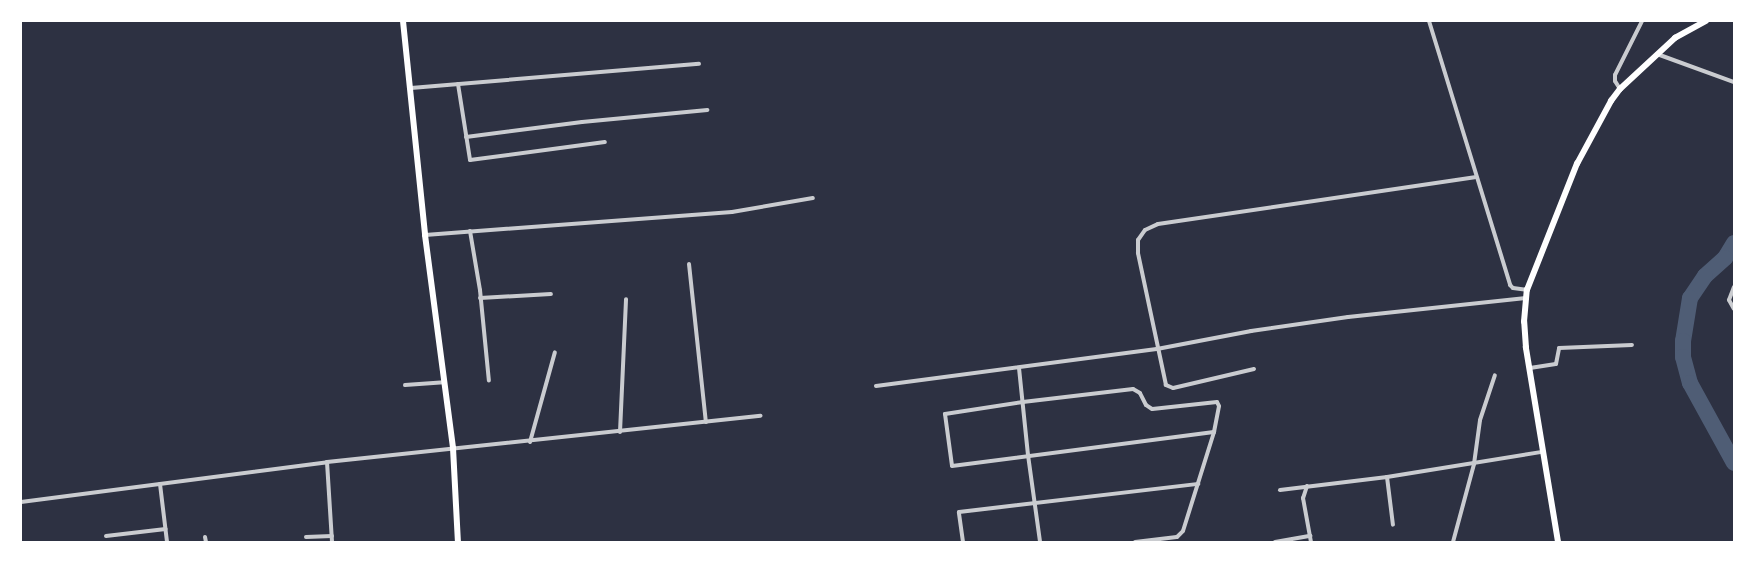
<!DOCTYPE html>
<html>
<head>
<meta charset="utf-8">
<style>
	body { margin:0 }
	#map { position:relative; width:1755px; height:563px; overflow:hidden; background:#2d3142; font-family:Roboto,sans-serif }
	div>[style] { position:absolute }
	.river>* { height:16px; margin:-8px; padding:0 8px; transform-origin:8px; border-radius:8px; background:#4f5d75 }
	.minor>* { height:4px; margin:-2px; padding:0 2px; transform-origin:2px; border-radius:2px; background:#caccd0 }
	.secondary>* { height:5.5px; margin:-2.75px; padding:0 2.75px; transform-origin:2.75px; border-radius:2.75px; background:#fff }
	.primary>* { height:6px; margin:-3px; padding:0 3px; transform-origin:3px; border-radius:3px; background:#fff }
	span { translate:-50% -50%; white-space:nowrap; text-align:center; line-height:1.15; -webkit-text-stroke:4px #fff; paint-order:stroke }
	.frame { position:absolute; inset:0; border:22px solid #fff; pointer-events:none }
</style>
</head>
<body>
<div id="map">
	<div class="river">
		<i style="left:1734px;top:243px;width:17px;rotate:121deg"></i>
		<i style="left:1725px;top:258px;width:27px;rotate:138deg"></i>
		<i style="left:1705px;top:276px;width:27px;rotate:124deg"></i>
		<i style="left:1690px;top:298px;width:44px;rotate:99.2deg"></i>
		<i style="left:1683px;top:341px;width:16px;rotate:90deg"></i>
		<i style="left:1683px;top:357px;width:27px;rotate:75deg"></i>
		<i style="left:1690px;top:383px;width:91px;rotate:61.2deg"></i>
	</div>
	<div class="minor">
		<i style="left:1429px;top:21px;width:276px;rotate:72.9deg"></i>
		<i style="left:1510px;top:285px;width:4px;rotate:45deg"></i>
		<i style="left:1513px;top:288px;width:14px;rotate:8deg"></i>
		<i style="left:1657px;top:54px;width:82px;rotate:20deg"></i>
		<i style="left:458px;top:84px;width:77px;rotate:81deg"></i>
		<i style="left:470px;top:160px;width:136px;rotate:-7.6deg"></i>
		<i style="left:411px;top:88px;width:289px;rotate:-4.8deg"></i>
		<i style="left:1620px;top:89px;width:9px;rotate:-122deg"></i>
		<i style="left:1615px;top:81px;width:6px;rotate:-90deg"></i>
		<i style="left:1615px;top:75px;width:60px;rotate:-63.4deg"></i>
		<i style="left:466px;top:137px;width:117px;rotate:-7.4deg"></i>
		<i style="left:582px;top:122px;width:126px;rotate:-5.5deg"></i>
		<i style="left:470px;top:231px;width:60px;rotate:80.4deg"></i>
		<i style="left:480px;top:290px;width:91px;rotate:84.4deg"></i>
		<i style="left:425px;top:235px;width:308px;rotate:-4.3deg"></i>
		<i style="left:732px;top:212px;width:82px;rotate:-9.8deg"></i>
		<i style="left:689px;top:264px;width:159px;rotate:83.9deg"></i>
		<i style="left:1734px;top:287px;width:14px;rotate:111deg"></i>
		<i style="left:1729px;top:300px;width:10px;rotate:61deg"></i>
		<i style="left:480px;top:298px;width:71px;rotate:-3.2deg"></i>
		<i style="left:1019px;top:368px;width:87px;rotate:84.1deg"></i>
		<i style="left:1028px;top:455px;width:88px;rotate:82.1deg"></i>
		<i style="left:1530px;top:368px;width:26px;rotate:-9deg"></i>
		<i style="left:1556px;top:364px;width:16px;rotate:-79deg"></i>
		<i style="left:1559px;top:348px;width:73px;rotate:-2.4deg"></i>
		<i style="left:1254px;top:369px;width:83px;rotate:166.8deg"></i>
		<i style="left:1173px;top:388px;width:8px;rotate:-157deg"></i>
		<i style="left:1166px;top:385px;width:135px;rotate:-102deg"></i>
		<i style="left:1138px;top:253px;width:13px;rotate:-90deg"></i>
		<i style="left:1138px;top:240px;width:12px;rotate:-55deg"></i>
		<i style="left:1145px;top:230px;width:14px;rotate:-25deg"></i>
		<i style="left:1158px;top:224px;width:320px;rotate:-8.4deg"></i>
		<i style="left:405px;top:385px;width:39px;rotate:-4deg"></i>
		<i style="left:876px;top:386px;width:283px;rotate:-7.5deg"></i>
		<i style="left:1157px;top:349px;width:96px;rotate:-10.8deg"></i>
		<i style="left:1251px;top:331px;width:98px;rotate:-8.2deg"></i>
		<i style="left:1348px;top:317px;width:179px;rotate:-6.1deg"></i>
		<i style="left:620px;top:432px;width:133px;rotate:-87.4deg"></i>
		<i style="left:530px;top:442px;width:93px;rotate:-74.5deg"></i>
		<i style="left:327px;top:462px;width:80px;rotate:86.4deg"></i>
		<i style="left:1387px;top:477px;width:48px;rotate:82.9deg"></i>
		<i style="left:160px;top:484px;width:58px;rotate:83.1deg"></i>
		<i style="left:1307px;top:486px;width:13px;rotate:108deg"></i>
		<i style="left:1303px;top:498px;width:45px;rotate:79.7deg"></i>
		<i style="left:1280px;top:490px;width:108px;rotate:-6.9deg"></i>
		<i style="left:1387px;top:477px;width:157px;rotate:-9.2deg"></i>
		<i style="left:21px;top:502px;width:309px;rotate:-7.4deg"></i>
		<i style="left:327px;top:462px;width:436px;rotate:-6.1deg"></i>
		<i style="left:106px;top:536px;width:60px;rotate:-6.7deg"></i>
		<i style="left:205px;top:537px;width:5px;rotate:79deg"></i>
		<i style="left:306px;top:537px;width:26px;rotate:-2deg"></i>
		<i style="left:963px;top:542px;width:30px;rotate:-98deg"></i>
		<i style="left:959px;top:512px;width:241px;rotate:-6.7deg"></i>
		<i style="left:1135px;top:542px;width:42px;rotate:-6.8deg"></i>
		<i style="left:1177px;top:537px;width:8px;rotate:-45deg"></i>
		<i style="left:1183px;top:531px;width:104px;rotate:-72.6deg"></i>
		<i style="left:1214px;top:432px;width:26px;rotate:-79deg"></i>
		<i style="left:1219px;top:406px;width:4px;rotate:-117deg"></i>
		<i style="left:1217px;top:402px;width:65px;rotate:173.9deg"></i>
		<i style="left:1152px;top:409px;width:7px;rotate:-146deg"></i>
		<i style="left:1146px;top:405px;width:13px;rotate:-117deg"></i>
		<i style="left:1140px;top:393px;width:8px;rotate:-150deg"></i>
		<i style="left:1133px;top:389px;width:111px;rotate:173.3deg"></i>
		<i style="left:1023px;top:402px;width:79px;rotate:171.3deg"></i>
		<i style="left:945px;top:414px;width:52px;rotate:82.3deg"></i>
		<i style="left:952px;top:466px;width:264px;rotate:-7.4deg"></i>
		<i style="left:1275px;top:542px;width:36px;rotate:-10deg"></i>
		<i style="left:1453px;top:542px;width:81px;rotate:-74.9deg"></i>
		<i style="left:1474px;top:464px;width:44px;rotate:-82.2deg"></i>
		<i style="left:1480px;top:420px;width:47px;rotate:-71.6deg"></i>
	</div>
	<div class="secondary">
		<i style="left:1558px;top:542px;width:197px;rotate:-99.4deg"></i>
		<i style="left:1526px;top:348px;width:26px;rotate:-94deg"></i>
		<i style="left:1524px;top:322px;width:32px;rotate:-85deg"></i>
		<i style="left:1527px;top:290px;width:136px;rotate:-68.4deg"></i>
		<i style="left:1577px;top:164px;width:72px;rotate:-61.6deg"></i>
		<i style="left:1611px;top:101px;width:15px;rotate:-53deg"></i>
		<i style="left:1620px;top:89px;width:75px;rotate:-42.8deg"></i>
		<i style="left:1675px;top:38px;width:35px;rotate:-29deg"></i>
	</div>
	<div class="primary">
		<i style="left:403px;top:21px;width:215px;rotate:84.1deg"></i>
		<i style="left:425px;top:235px;width:215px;rotate:82.5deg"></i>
		<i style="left:453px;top:448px;width:94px;rotate:87deg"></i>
	</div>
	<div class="frame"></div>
</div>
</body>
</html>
